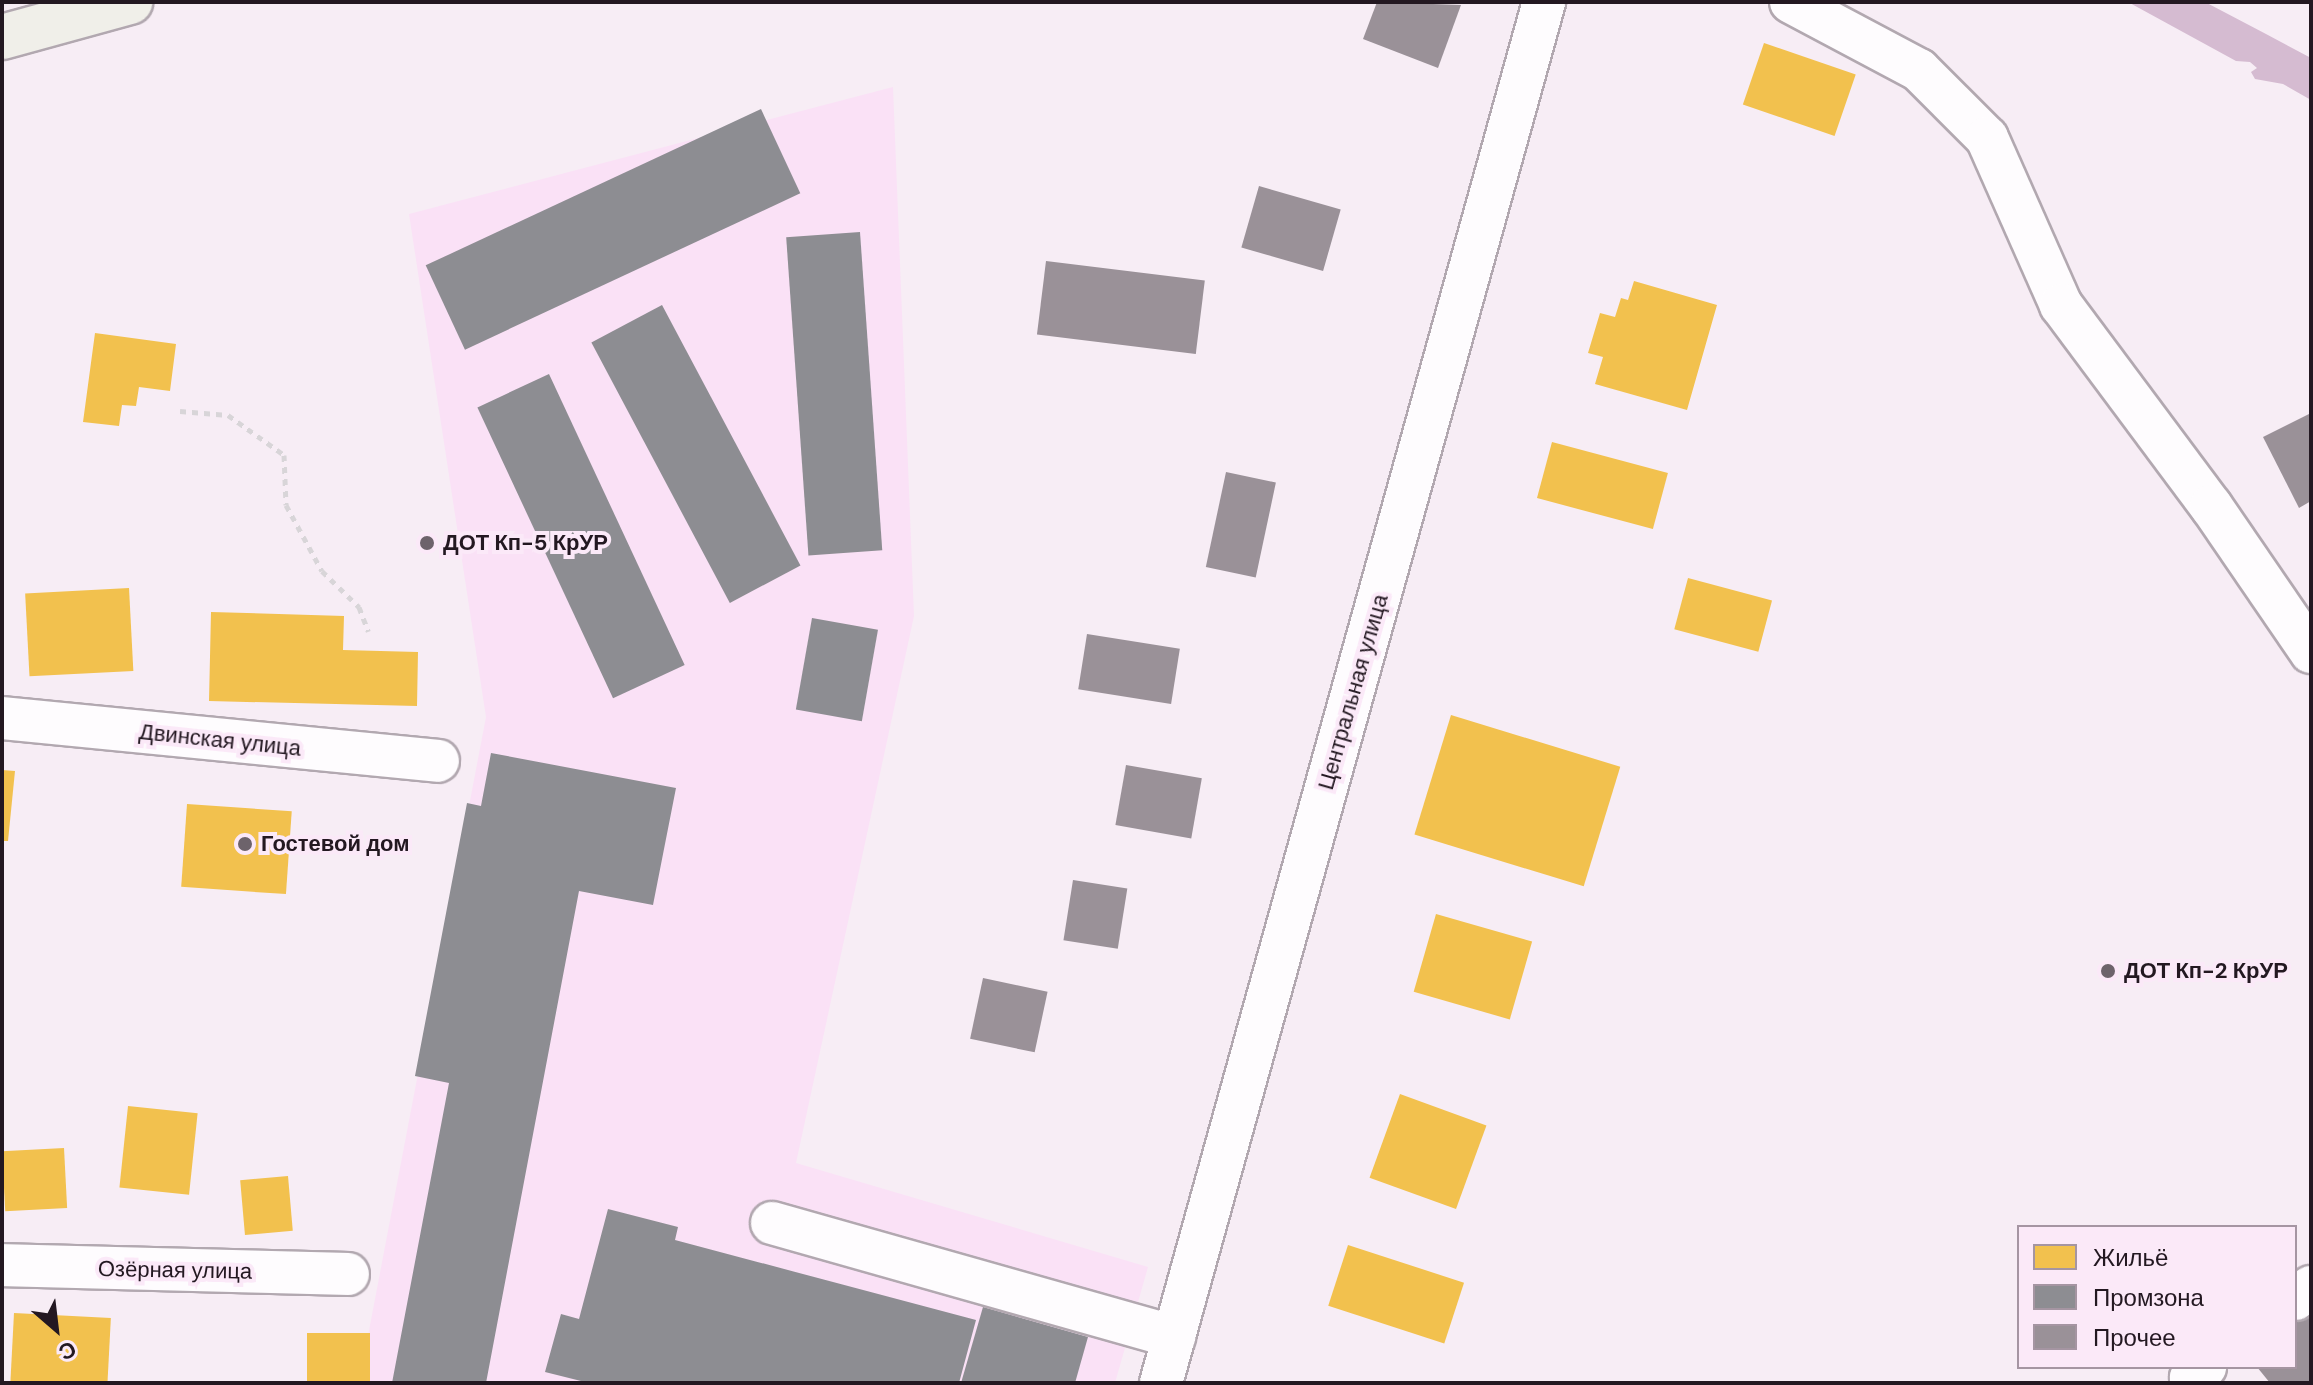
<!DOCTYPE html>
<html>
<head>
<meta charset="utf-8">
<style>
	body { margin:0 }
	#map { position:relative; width:2313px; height:1385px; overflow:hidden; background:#f7edf5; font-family:"DM Sans",sans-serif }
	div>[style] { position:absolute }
	.built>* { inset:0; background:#fae1f6 }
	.water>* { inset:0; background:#d5bbd1 }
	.homes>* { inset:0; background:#f2c14e; transform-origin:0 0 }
	.industry>* { inset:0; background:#8d8d92; transform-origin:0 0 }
	.building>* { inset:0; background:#9a9198; transform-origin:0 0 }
	.path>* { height:5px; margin-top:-2.5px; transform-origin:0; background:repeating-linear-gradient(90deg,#d8d5d8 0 6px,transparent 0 12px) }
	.roads { filter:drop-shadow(2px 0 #b2a8b0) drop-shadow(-2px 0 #b2a8b0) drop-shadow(0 2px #b2a8b0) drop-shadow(0 -2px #b2a8b0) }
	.minor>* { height:42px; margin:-21px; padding:0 21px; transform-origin:21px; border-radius:21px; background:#fefcfe }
	.major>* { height:44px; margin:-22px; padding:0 22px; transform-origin:22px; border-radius:22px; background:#f0efe9 }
	.dots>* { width:22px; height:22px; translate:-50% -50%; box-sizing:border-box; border:4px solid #fbe9f8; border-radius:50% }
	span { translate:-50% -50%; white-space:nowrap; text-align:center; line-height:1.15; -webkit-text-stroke:8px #fbe9f8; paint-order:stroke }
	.poi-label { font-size:22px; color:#231821; font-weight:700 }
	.left { translate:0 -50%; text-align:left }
	.street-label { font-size:22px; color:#231821 }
	.frame { position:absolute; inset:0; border:4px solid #231821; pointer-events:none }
	.legend { position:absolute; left:2017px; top:1225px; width:280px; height:144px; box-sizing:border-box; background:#fbe9f8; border:2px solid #a595a2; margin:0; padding:10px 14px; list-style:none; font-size:24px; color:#231821 }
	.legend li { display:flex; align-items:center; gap:16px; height:40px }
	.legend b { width:40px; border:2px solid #a595a2 }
	.north { position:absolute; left:16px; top:1289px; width:80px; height:80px; -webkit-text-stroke:6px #fbe9f8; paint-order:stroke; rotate:152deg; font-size:22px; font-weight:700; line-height:32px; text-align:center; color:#231821 }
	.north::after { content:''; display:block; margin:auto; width:28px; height:36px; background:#231821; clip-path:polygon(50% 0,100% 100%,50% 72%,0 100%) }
</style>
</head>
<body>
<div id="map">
	<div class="built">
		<i style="clip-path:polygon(893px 87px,914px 616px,796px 1163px,1148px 1267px,1115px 1383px,359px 1383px,486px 717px,409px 214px)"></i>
	</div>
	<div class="water">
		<i style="clip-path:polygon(2128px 2px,2205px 2px,2266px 34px,2311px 58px,2311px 100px,2283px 84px,2255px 79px,2251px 72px,2257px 68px,2250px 62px,2236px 61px)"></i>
	</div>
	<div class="homes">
		<i style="left:1764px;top:43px;width:97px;height:65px;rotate:19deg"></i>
		<i style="clip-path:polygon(1634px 281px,1717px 305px,1687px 410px,1595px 384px,1603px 357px,1588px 353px,1600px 313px,1615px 317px,1621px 298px,1628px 300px)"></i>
		<i style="clip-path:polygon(95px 333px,176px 344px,170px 391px,139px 387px,136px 406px,122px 405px,119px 426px,83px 422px)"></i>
		<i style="left:1552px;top:442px;width:120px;height:58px;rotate:15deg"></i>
		<i style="left:1688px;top:578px;width:87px;height:53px;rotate:15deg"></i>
		<i style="left:129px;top:588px;width:83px;height:104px;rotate:87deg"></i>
		<i style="clip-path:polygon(211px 612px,344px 616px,343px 650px,418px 652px,417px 706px,209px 701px)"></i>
		<i style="left:1451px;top:715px;width:177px;height:125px;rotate:17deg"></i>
		<i style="clip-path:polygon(2px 770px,15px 771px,8px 841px,2px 841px)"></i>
		<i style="left:187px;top:804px;width:105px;height:83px;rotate:4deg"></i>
		<i style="left:1436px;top:914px;width:100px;height:81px;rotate:16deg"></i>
		<i style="left:1400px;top:1094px;width:92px;height:89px;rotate:20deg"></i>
		<i style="left:128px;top:1106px;width:70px;height:82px;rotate:6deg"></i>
		<i style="left:64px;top:1148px;width:60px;height:62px;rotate:87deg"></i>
		<i style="left:288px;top:1176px;width:55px;height:48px;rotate:85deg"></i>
		<i style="left:1348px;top:1245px;width:122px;height:64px;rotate:18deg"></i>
		<i style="left:14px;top:1313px;width:97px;height:70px;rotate:3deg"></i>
		<i style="left:370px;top:1333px;width:50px;height:63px;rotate:90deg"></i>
	</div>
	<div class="industry">
		<i style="left:761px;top:109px;width:93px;height:370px;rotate:65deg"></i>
		<i style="left:860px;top:232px;width:319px;height:74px;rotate:86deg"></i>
		<i style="left:662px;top:305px;width:295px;height:80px;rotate:62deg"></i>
		<i style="left:549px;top:374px;width:321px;height:79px;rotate:65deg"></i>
		<i style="left:812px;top:618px;width:67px;height:93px;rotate:10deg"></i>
		<i style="clip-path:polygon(491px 753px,676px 788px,653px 905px,579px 891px,486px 1383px,392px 1383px,449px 1083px,415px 1076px,467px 803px,481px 806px)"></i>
		<i style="clip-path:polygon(608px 1209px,678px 1227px,675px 1240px,976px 1320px,959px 1383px,589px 1383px,545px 1372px,561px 1314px,579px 1319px)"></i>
		<i style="clip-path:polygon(983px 1307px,1088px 1337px,1075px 1383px,961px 1383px)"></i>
	</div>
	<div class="building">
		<i style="clip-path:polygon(1377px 2px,1461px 5px,1438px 68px,1363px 39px)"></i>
		<i style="left:1259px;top:186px;width:85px;height:64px;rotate:16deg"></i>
		<i style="left:1046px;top:261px;width:160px;height:74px;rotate:7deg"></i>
		<i style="clip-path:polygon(2311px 413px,2311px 501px,2299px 508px,2263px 437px)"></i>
		<i style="left:1226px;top:472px;width:51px;height:97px;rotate:12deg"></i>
		<i style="left:1087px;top:634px;width:94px;height:56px;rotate:9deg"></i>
		<i style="left:1126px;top:765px;width:77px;height:61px;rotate:10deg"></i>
		<i style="left:1073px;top:880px;width:55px;height:61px;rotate:9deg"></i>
		<i style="left:983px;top:978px;width:66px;height:62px;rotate:12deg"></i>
		<i style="clip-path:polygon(2311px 1300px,2311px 1383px,2270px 1383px,2257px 1367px,2295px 1367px,2295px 1313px)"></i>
	</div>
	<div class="path">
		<i style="left:180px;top:411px;width:48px;rotate:4.8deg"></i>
		<i style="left:228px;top:415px;width:69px;rotate:35.5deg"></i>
		<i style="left:284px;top:455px;width:50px;rotate:87.7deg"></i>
		<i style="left:286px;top:505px;width:75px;rotate:61.4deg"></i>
		<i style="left:322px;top:571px;width:52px;rotate:44.2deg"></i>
		<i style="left:359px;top:607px;width:26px;rotate:69deg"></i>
	</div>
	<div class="roads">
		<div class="minor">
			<i style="left:1791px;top:2px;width:145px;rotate:28deg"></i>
			<i style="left:1919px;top:70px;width:96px;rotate:45deg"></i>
			<i style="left:1987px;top:138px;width:183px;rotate:66.1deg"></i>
			<i style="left:2061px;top:305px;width:251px;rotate:53.3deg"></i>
			<i style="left:2211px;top:506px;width:177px;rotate:55.6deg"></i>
			<i style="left:2px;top:718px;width:438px;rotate:5.6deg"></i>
			<i style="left:772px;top:1223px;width:418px;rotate:15.8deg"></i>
			<i style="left:2px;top:1265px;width:346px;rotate:1.5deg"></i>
			<i style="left:2295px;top:1299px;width:20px;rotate:-37deg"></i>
			<i style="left:1161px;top:1383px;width:1433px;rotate:-74.5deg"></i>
			<i style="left:2197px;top:1383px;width:8px;rotate:-140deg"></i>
			<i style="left:2191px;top:1378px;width:18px;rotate:-38deg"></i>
		</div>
		<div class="major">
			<i style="left:2px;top:37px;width:133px;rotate:-15.3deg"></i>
		</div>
	</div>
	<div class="dots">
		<i style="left:427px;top:543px;background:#6d636b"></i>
		<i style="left:245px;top:844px;background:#6d636b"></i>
		<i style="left:2108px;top:971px;background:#6d636b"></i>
	</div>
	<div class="poi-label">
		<span class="left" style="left:443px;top:543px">ДОТ Кп-5 КрУР</span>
		<span class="left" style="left:261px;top:844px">Гостевой дом</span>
		<span class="left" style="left:2124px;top:971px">ДОТ Кп-2 КрУР</span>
	</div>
	<div class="street-label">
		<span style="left:1353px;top:692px;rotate:-74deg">Центральная улица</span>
		<span style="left:220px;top:740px;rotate:6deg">Двинская улица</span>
		<span style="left:175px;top:1270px;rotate:1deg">Озёрная улица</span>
	</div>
	<div class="frame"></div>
	<ul class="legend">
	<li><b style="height:22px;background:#f2c14e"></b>Жильё</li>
	<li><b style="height:22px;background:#8d8d92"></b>Промзона</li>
	<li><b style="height:22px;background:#9a9198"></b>Прочее</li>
	</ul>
	<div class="north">С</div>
</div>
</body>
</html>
